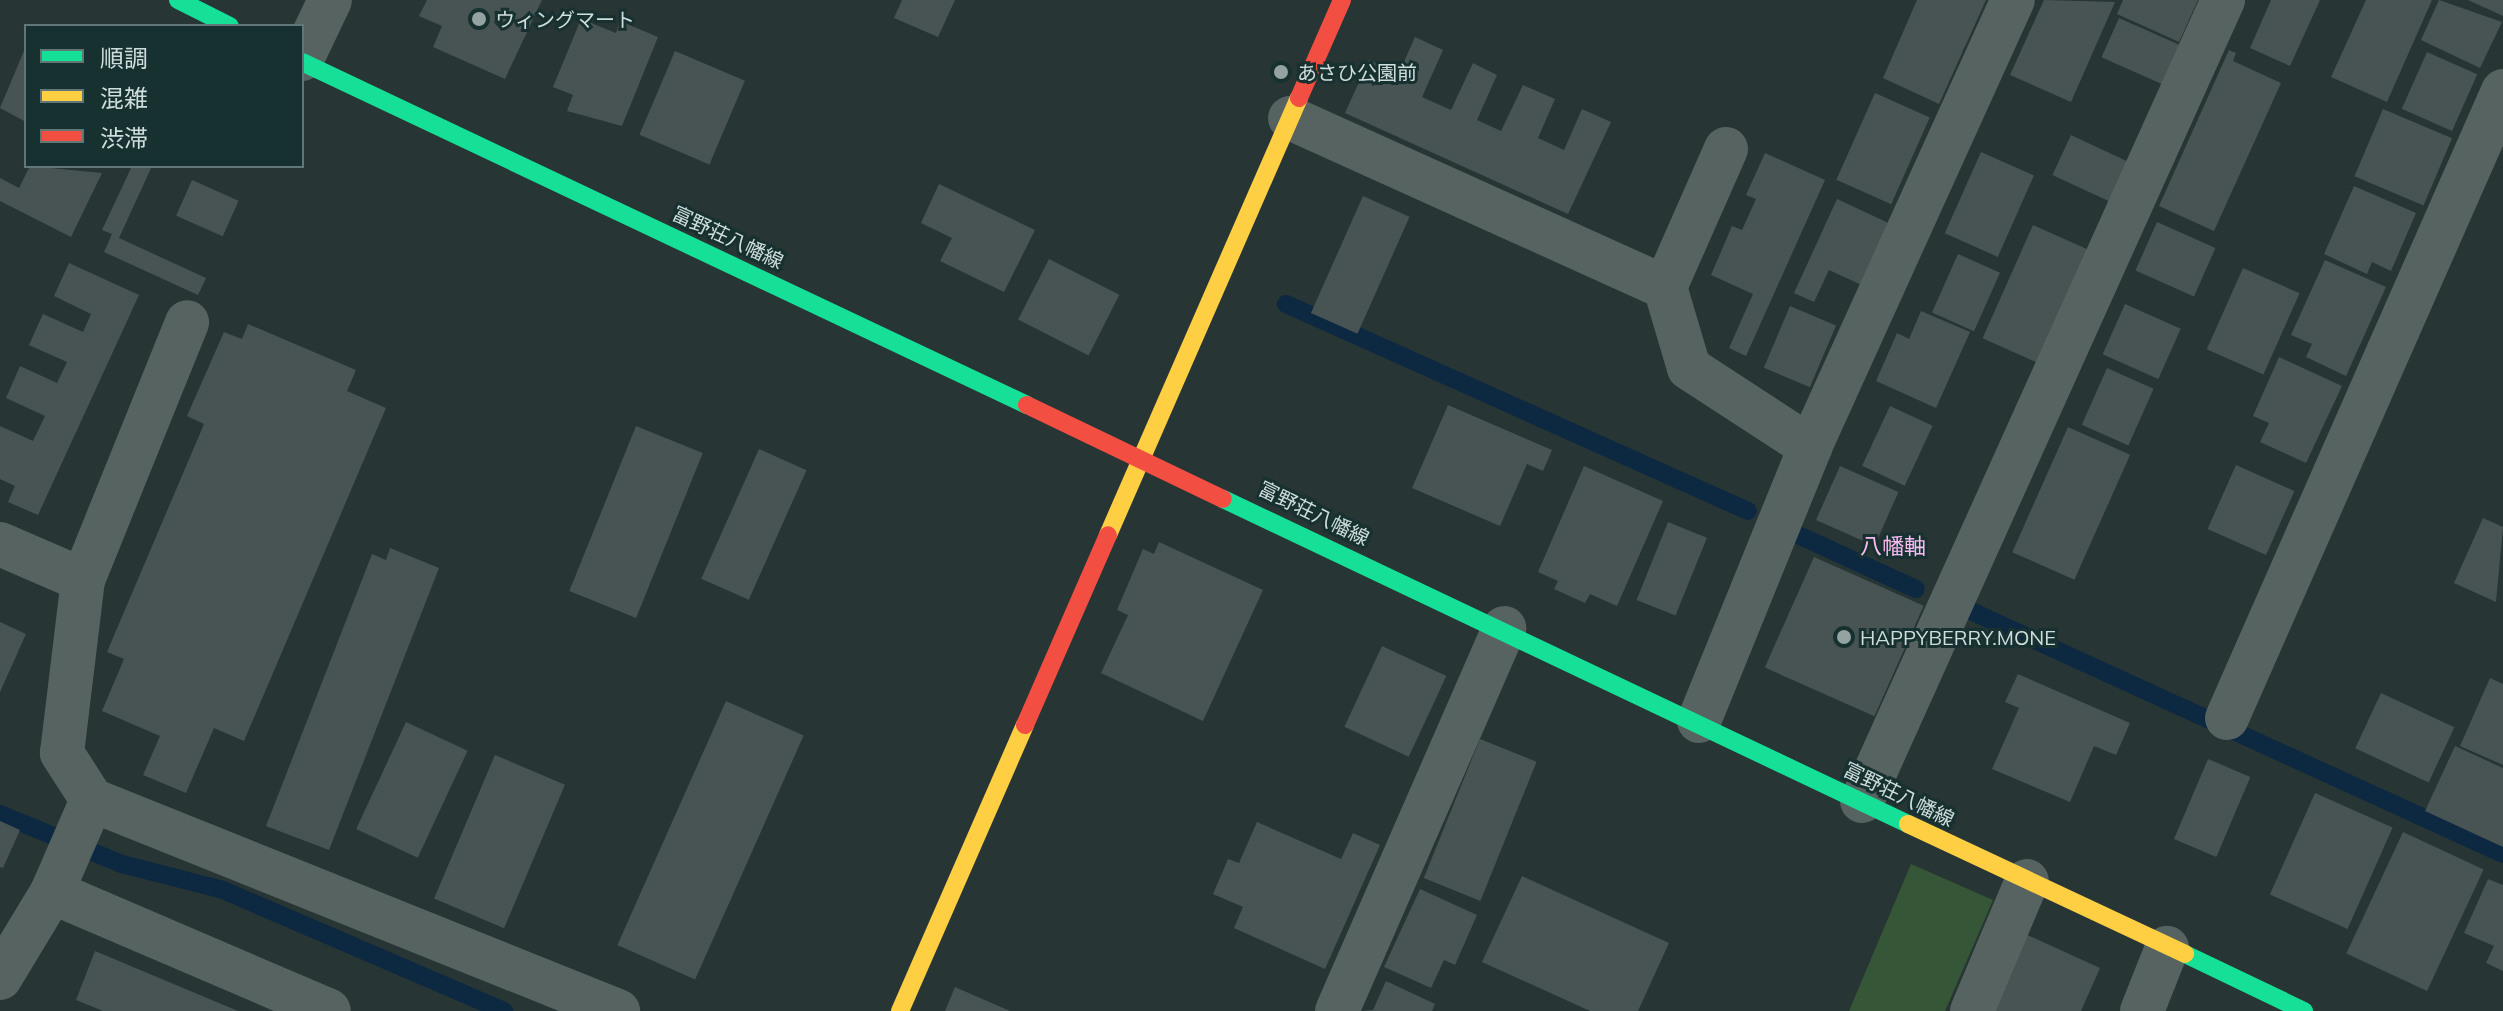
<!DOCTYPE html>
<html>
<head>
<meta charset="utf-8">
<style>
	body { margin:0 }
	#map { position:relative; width:2503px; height:1011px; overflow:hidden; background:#273535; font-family:Mulish,"Noto Sans JP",sans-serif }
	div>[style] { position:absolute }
	.green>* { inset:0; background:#365737 }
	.stream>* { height:18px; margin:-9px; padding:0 9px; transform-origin:9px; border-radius:9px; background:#0d2841 }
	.building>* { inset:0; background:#485354; transform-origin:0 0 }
	.street>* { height:44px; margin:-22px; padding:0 22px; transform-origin:22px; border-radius:22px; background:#576361 }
	.fast>* { height:18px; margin:-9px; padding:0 9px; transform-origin:9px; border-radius:9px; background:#16e098 }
	.slow>* { height:18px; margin:-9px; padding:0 9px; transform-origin:9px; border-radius:9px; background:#ffcf43 }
	.jam>* { height:18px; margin:-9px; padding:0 9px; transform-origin:9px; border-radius:9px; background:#f24e42 }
	.dots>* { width:22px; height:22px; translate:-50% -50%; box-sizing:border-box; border:4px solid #173131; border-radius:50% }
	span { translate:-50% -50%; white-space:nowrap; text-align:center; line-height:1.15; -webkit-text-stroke:6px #173131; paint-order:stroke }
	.poi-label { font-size:20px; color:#cfdddd }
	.left { translate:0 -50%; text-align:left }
	.street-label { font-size:20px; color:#cfdddd }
	.neighbourhood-label { font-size:22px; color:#f9baf1 }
	.legend { position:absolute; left:24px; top:24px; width:280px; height:144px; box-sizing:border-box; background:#173131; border:2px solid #617676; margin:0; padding:10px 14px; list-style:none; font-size:24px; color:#cfdddd }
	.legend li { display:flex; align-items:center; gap:16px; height:40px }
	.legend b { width:40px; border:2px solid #617676 }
</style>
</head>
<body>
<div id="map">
	<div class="green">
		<i style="clip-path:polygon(1911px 864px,1993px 900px,1945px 1011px,1849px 1011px)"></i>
	</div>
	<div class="stream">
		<i style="left:1286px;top:304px;width:506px;rotate:24.13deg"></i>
		<i style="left:1794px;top:533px;width:134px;rotate:24.7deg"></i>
		<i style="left:1971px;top:611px;width:585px;rotate:24.55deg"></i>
		<i style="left:0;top:814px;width:132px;rotate:22.3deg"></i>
		<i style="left:122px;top:864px;width:104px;rotate:14.4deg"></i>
		<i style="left:223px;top:890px;width:306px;rotate:23.3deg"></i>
	</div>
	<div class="building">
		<i style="clip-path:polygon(427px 0,542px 0,505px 79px,433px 47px,442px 26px,419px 16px)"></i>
		<i style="clip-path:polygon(902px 0,955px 0,938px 37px,894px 18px)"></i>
		<i style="clip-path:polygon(1917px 0,1986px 0,1939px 104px,1883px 78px)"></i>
		<i style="clip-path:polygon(2044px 0,2115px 2px,2071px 102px,2010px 75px)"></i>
		<i style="clip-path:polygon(2123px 0,2198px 0,2179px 42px,2117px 14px)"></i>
		<i style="clip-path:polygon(2271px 0,2320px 0,2290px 66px,2250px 48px)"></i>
		<i style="clip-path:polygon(2366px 0,2432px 0,2387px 102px,2331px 77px)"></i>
		<i style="clip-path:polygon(2439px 0,2502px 22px,2480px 68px,2421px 40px)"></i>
		<i style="clip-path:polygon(2468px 0,2503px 0,2503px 16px)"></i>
		<i style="left:2119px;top:18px;width:69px;height:43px;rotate:24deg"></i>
		<i style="clip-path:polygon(581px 19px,616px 33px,620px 21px,658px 37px,622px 126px,567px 111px,573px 95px,553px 87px)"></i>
		<i style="clip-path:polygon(1415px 37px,1443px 50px,1422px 97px,1451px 110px,1473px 63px,1497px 75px,1477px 120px,1501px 131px,1523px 85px,1555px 99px,1538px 138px,1564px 150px,1582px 109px,1611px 122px,1568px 214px,1345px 113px,1369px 60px,1399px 73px)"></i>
		<i style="clip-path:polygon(26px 46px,26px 122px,0 108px)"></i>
		<i style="clip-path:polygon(2229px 50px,2236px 53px,2233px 61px,2281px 83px,2214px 231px,2159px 206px)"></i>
		<i style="left:675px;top:51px;width:76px;height:91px;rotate:23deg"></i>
		<i style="left:2427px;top:52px;width:55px;height:62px;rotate:24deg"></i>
		<i style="left:1875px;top:93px;width:60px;height:95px;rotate:24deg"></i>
		<i style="left:2383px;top:109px;width:75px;height:73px;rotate:23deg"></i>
		<i style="left:2071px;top:135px;width:69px;height:44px;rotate:25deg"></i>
		<i style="left:1981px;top:152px;width:58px;height:89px;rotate:24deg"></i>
		<i style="clip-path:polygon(1765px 153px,1825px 180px,1746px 356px,1729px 348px,1753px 294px,1711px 275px,1732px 226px,1742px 230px,1756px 199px,1746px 195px)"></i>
		<i style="clip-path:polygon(30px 166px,102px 173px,71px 237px,0 201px,0 178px,19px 188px)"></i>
		<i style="clip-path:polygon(132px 166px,152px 166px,119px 238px,206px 278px,198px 295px,104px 252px,112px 234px,102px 230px)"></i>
		<i style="left:192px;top:180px;width:51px;height:39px;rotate:24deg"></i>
		<i style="clip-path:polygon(939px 184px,1035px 230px,1004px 292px,940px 261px,952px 238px,921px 223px)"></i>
		<i style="clip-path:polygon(2354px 186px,2416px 213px,2391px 271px,2372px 262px,2367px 274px,2324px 254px)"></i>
		<i style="left:1363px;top:196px;width:51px;height:128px;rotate:24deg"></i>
		<i style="clip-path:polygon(1837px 199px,1895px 226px,1866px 287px,1829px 270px,1814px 302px,1794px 293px)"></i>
		<i style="left:2157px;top:222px;width:64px;height:53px;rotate:24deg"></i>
		<i style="left:2033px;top:225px;width:62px;height:124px;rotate:24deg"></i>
		<i style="left:1958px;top:254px;width:46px;height:64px;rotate:24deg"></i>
		<i style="left:1049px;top:259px;width:79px;height:68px;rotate:27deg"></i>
		<i style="clip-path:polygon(2325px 260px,2386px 287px,2346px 376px,2306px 357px,2312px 344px,2291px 335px)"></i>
		<i style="clip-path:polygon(69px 263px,139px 295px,38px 515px,8px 502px,15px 486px,0 479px,0 426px,33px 441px,45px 416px,6px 398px,20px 366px,57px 383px,67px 362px,29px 345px,43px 314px,83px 332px,91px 314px,54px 296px)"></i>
		<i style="left:2243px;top:268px;width:62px;height:89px;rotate:24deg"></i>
		<i style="left:2125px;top:304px;width:61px;height:55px;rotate:24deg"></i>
		<i style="left:1790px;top:306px;width:50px;height:67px;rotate:23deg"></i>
		<i style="clip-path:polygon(1921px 311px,1970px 332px,1936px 408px,1876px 381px,1897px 333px,1909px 339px)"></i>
		<i style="clip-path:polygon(248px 324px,356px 370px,347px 391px,386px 408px,244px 741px,214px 728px,186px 793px,143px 775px,160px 736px,102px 711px,124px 659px,107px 652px,204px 424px,187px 416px,224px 332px,242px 339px)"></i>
		<i style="clip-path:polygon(2279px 357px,2342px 386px,2306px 463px,2260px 442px,2269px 423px,2253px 416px)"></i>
		<i style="left:2107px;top:368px;width:51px;height:62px;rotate:24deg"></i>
		<i style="clip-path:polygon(1448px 405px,1552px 450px,1543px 471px,1527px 464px,1500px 526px,1412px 488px)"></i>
		<i style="left:1890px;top:406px;width:47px;height:66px;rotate:25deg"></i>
		<i style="left:636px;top:426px;width:72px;height:178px;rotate:22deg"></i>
		<i style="left:2068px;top:427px;width:68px;height:137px;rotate:24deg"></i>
		<i style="left:759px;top:449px;width:52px;height:142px;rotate:24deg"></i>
		<i style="left:2236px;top:465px;width:64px;height:70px;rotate:24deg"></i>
		<i style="clip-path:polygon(1584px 466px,1663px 501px,1617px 606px,1590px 594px,1585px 603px,1554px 589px,1558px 581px,1538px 572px)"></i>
		<i style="left:1840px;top:466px;width:64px;height:59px;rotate:24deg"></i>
		<i style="clip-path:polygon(2483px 518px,2503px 527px,2496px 602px,2454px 583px)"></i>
		<i style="left:1668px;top:522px;width:42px;height:84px;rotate:22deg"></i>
		<i style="clip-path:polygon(1159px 542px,1263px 590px,1203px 721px,1101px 673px,1128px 615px,1117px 610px,1143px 549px,1154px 554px)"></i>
		<i style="clip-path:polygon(390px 548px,439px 568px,329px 850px,266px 826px,372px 554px,386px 560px)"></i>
		<i style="left:1814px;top:557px;width:120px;height:121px;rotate:24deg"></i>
		<i style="clip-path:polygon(0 622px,26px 634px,0 692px)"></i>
		<i style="left:1382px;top:646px;width:71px;height:89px;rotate:25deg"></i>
		<i style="clip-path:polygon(2018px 674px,2130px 723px,2116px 755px,2094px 746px,2070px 802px,1992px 769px,2019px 708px,2005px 702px)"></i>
		<i style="clip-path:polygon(2490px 678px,2503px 684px,2503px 765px,2460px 746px)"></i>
		<i style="left:2381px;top:693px;width:81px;height:61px;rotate:25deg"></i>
		<i style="left:726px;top:701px;width:85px;height:267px;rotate:24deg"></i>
		<i style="left:406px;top:722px;width:68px;height:118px;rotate:25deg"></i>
		<i style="left:1480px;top:739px;width:61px;height:150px;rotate:22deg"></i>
		<i style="clip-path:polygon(2455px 746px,2503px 768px,2503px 847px,2425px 811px)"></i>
		<i style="left:495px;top:755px;width:76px;height:156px;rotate:23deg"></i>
		<i style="left:2208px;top:759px;width:46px;height:87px;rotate:23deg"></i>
		<i style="left:2315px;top:793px;width:85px;height:111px;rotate:24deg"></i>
		<i style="clip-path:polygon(0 821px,20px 830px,3px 868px,0 867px)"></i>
		<i style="clip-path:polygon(1257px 822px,1341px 859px,1353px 833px,1380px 845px,1325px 969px,1234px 928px,1243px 907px,1213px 894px,1228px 859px,1239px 863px)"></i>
		<i style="left:2403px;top:832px;width:89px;height:134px;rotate:25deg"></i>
		<i style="clip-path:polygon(1522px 876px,1669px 943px,1638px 1011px,1590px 1011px,1482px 962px)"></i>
		<i style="clip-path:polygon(2488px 879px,2503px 885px,2503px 971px,2486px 963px,2494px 946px,2464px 933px)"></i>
		<i style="clip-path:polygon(1420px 889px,1477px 915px,1455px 965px,1444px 960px,1431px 988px,1384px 967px)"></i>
		<i style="clip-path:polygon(2023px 933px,2100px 968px,2081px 1011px,1986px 1011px)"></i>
		<i style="clip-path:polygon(95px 951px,238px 1011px,103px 1011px,76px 1000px)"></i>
		<i style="clip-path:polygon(1386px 981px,1435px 1004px,1432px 1011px,1362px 1011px,1373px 1010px)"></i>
		<i style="clip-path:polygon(955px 987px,1010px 1011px,945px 1011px)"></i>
	</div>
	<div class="street">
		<i style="left:302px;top:59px;width:65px;rotate:-64.6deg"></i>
		<i style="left:1290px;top:118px;width:411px;rotate:24.3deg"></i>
		<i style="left:1726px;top:149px;width:151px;rotate:113.8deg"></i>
		<i style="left:1665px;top:287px;width:84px;rotate:73.5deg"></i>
		<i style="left:1689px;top:368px;width:145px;rotate:33.1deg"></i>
		<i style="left:0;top:544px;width:90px;rotate:23.4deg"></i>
		<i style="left:2227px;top:718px;width:685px;rotate:-66.24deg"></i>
		<i style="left:1699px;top:721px;width:296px;rotate:-67.9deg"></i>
		<i style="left:1810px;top:447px;width:491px;rotate:-65.6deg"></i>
		<i style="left:92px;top:800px;width:567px;rotate:21.86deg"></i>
		<i style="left:1862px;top:801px;width:879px;rotate:-65.74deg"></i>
		<i style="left:52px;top:892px;width:301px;rotate:23.2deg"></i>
		<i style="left:0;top:978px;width:100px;rotate:-58.8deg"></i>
		<i style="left:52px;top:892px;width:100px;rotate:-66.5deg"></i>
		<i style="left:92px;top:800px;width:56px;rotate:-122.6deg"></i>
		<i style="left:62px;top:753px;width:174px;rotate:-83.1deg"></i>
		<i style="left:83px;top:580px;width:278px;rotate:-68deg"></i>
		<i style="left:1337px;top:1011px;width:418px;rotate:-66.4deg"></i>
		<i style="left:1972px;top:1011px;width:141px;rotate:-67.1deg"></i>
		<i style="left:2142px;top:1011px;width:68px;rotate:-68.4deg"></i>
	</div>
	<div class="fast">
		<i style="left:178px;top:0;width:58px;rotate:26.6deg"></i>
		<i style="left:302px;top:62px;width:802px;rotate:25.32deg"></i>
		<i style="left:1223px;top:499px;width:758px;rotate:25.38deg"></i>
		<i style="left:2185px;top:954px;width:132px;rotate:25.6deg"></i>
	</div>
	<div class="slow">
		<i style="left:1108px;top:535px;width:477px;rotate:-66.4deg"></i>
		<i style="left:1908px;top:824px;width:306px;rotate:25.1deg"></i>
		<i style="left:900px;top:1011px;width:312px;rotate:-66.4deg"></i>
	</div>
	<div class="jam">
		<i style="left:1299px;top:98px;width:107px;rotate:-66.3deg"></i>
		<i style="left:1027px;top:405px;width:217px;rotate:25.6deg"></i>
		<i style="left:1025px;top:725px;width:207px;rotate:-66.4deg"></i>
	</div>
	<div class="dots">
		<i style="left:479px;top:19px;background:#94a2a2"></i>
		<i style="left:1281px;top:72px;background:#94a2a2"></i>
		<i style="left:1844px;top:637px;background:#94a2a2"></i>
	</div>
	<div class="poi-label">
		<span class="left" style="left:495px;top:19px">ウィングマート</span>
		<span class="left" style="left:1297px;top:72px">あさひ公園前</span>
		<span class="left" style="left:1860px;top:637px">HAPPYBERRY.MONE</span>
	</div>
	<div class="street-label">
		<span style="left:728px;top:237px;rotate:25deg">富野荘八幡線</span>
		<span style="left:1314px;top:513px;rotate:26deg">富野荘八幡線</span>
		<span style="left:1899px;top:794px;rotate:26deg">富野荘八幡線</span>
	</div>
	<div class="neighbourhood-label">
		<span style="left:1893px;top:547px">八幡軸</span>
	</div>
	<ul class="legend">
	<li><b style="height:10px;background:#16e098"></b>順調</li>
	<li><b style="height:10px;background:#ffcf43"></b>混雑</li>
	<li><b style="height:10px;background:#f24e42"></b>渋滞</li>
	</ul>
</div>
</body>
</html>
